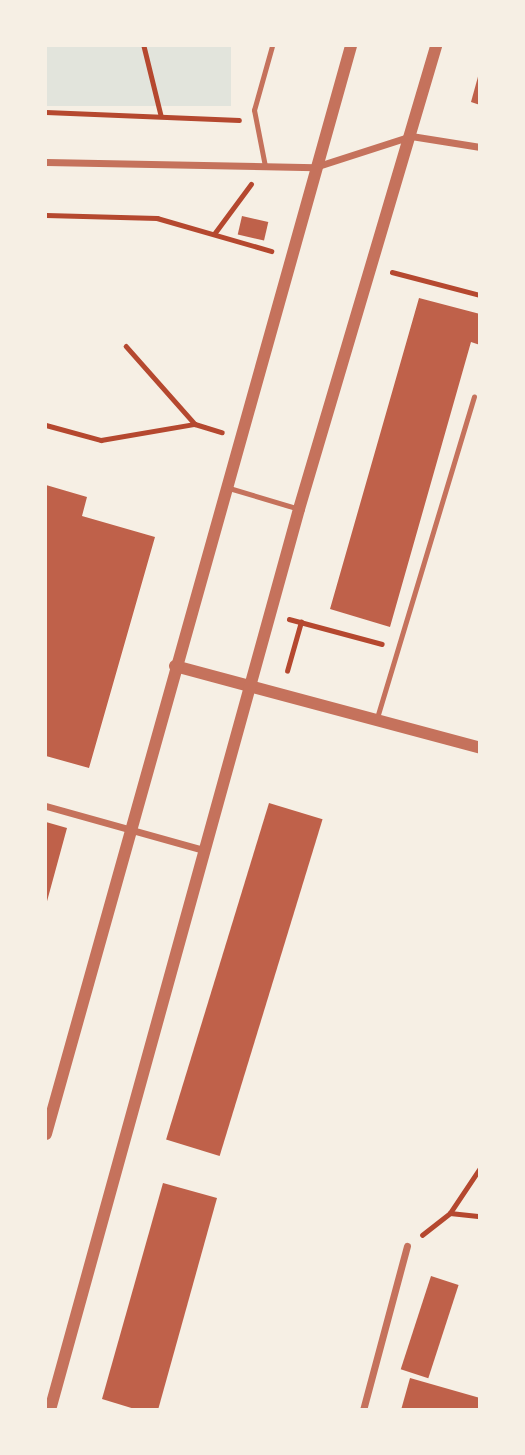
<!DOCTYPE html>
<html>
<head>
<meta charset="utf-8">
<style>
	body { margin:0 }
	#map { position:relative; width:525px; height:1455px; overflow:hidden; background:#f6efe4; font-family:Overpass,sans-serif }
	div>[style] { position:absolute }
	.green>* { inset:0; background:#e2e4dc; transform-origin:0 0 }
	.building>* { inset:0; background:#bf614a; transform-origin:0 0 }
	.path>* { height:4.5px; margin:-2.25px; padding:0 2.25px; transform-origin:2.25px; border-radius:2.25px; background:#b5482f }
	.service>* { height:5px; margin:-2.5px; padding:0 2.5px; transform-origin:2.5px; border-radius:2.5px; background:#c5725c }
	.minor>* { height:7px; margin:-3.5px; padding:0 3.5px; transform-origin:3.5px; border-radius:3.5px; background:#c5725c }
	.tertiary>* { height:12px; margin:-6px; padding:0 6px; transform-origin:6px; border-radius:6px; background:#c5725c }
	span { translate:-50% -50%; white-space:nowrap; text-align:center; line-height:1.15; -webkit-text-stroke:7px #f6efe4; paint-order:stroke }
	.frame { position:absolute; inset:0; border:47px solid #f6efe4; pointer-events:none }
</style>
</head>
<body>
<div id="map">
	<div class="green">
		<i style="left:46px;top:46px;width:185px;height:60px"></i>
	</div>
	<div class="building">
		<i style="clip-path:polygon(479px 73px,480px 73px,480px 105px,471px 102px)"></i>
		<i style="left:242px;top:216px;width:27px;height:19px;rotate:13deg"></i>
		<i style="clip-path:polygon(419px 298px,480px 314px,480px 345px,471px 342px,390px 627px,330px 609px)"></i>
		<i style="clip-path:polygon(46px 485px,87px 497px,82px 516px,155px 537px,89px 768px,46px 756px)"></i>
		<i style="left:269px;top:803px;width:56px;height:352px;rotate:17deg"></i>
		<i style="clip-path:polygon(46px 822px,67px 828px,46px 905px)"></i>
		<i style="clip-path:polygon(163px 1183px,217px 1198px,158px 1410px,138px 1410px,102px 1399px)"></i>
		<i style="left:431px;top:1276px;width:29px;height:98px;rotate:18deg"></i>
		<i style="clip-path:polygon(410px 1378px,480px 1398px,480px 1410px,401px 1410px)"></i>
	</div>
	<div class="path">
		<i style="left:144px;top:46px;width:71px;rotate:76.2deg"></i>
		<i style="left:46px;top:112px;width:193px;rotate:2.4deg"></i>
		<i style="left:46px;top:215px;width:111px;rotate:1.5deg"></i>
		<i style="left:157px;top:218px;width:119px;rotate:16.1deg"></i>
		<i style="left:214px;top:234px;width:62px;rotate:-53.5deg"></i>
		<i style="left:392px;top:272px;width:91px;rotate:14.6deg"></i>
		<i style="left:126px;top:346px;width:104px;rotate:48.5deg"></i>
		<i style="left:46px;top:425px;width:57px;rotate:15.3deg"></i>
		<i style="left:101px;top:440px;width:95px;rotate:-9.7deg"></i>
		<i style="left:195px;top:424px;width:28px;rotate:17deg"></i>
		<i style="left:289px;top:619px;width:96px;rotate:15deg"></i>
		<i style="left:287px;top:671px;width:51px;rotate:-74.1deg"></i>
		<i style="left:450px;top:1213px;width:54px;rotate:-56.3deg"></i>
		<i style="left:422px;top:1235px;width:36px;rotate:-38deg"></i>
		<i style="left:450px;top:1213px;width:30px;rotate:6deg"></i>
	</div>
	<div class="service">
		<i style="left:265px;top:166px;width:57px;rotate:-101.1deg"></i>
		<i style="left:254px;top:110px;width:66px;rotate:-74.3deg"></i>
		<i style="left:229px;top:488px;width:73px;rotate:16.7deg"></i>
		<i style="left:376px;top:721px;width:339px;rotate:-73.2deg"></i>
	</div>
	<div class="minor">
		<i style="left:46px;top:162px;width:269px;rotate:1.1deg"></i>
		<i style="left:315px;top:167px;width:101px;rotate:-17.9deg"></i>
		<i style="left:411px;top:136px;width:70px;rotate:9.1deg"></i>
		<i style="left:46px;top:806px;width:164px;rotate:15.6deg"></i>
		<i style="left:363px;top:1410px;width:170px;rotate:-75deg"></i>
	</div>
	<div class="tertiary">
		<i style="left:175px;top:666px;width:316px;rotate:15deg"></i>
		<i style="left:46px;top:1134px;width:1130px;rotate:-74.34deg"></i>
		<i style="left:50px;top:1410px;width:935px;rotate:-74.55deg"></i>
		<i style="left:299px;top:509px;width:483px;rotate:-73.5deg"></i>
	</div>
	<div class="frame"></div>
</div>
</body>
</html>
